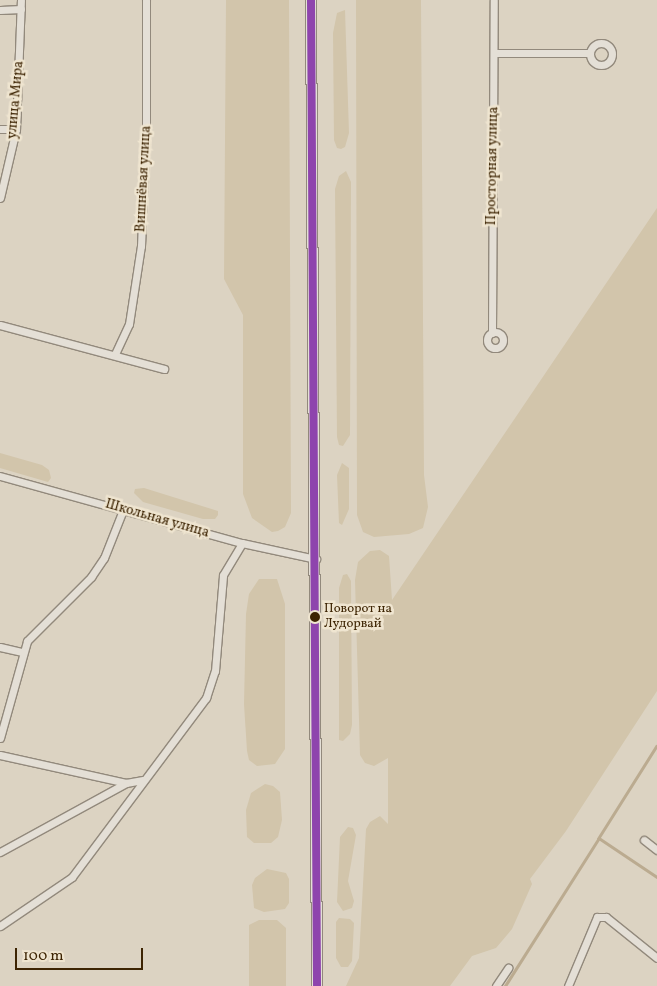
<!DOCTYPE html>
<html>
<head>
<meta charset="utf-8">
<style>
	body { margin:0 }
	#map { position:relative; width:657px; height:986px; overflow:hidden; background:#dcd3c2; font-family:Vollkorn,serif }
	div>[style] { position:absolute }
	.green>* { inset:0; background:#d2c5ab }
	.stream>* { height:2.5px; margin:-1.25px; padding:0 1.25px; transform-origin:1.25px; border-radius:1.25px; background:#bbab90 }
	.roads { filter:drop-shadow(1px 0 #92897c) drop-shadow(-1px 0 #92897c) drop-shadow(0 1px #92897c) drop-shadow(0 -1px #92897c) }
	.street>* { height:7px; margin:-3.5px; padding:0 3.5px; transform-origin:3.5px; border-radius:3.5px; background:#e4dfd6 }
	.street>.ring { margin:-3.5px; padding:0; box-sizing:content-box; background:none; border:7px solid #e4dfd6; border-radius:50% }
	.secondary>* { height:10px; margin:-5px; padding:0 5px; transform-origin:5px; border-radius:5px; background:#e4dfd6 }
	.bus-1>* { height:8px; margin:-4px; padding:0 4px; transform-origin:4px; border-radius:4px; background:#8e44ad }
	.dots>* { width:14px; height:14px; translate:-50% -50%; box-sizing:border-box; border:2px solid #efe5d0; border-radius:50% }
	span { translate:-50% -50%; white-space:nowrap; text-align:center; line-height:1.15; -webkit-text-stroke:5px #efe5d0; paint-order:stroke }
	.bus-label { font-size:13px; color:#3d2403 }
	.left { translate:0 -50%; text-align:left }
	.street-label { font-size:14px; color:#3d2403 }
	.scale { position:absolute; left:15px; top:948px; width:128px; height:22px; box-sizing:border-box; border:2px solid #3d2403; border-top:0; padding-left:6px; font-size:15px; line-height:18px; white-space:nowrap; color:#3d2403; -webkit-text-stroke:4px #efe5d0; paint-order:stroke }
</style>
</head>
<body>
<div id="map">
	<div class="green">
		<i style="clip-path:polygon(226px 0,289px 0,291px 513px,285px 527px,278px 531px,272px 532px,252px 518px,243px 494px,243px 315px,224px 279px)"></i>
		<i style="clip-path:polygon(356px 0,421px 0,424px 475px,428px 507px,423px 528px,409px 534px,374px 537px,363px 532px,357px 515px)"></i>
		<i style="clip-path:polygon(345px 10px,349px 133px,345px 147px,341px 149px,337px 148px,334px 140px,333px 33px,337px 13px)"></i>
		<i style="clip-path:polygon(346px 171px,351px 182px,350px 435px,343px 446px,339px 445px,337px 437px,335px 189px,339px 176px)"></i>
		<i style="clip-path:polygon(657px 208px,657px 691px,566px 831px,530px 879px,532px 884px,512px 929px,496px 948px,472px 956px,450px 986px,346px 986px,359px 958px,366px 829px,370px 822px,380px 816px,388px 824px,388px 758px,374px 766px,365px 763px,360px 755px,355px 580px,358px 562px,370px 551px,380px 550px,389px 556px,392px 600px)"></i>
		<i style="clip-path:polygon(0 453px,42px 465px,49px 470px,51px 478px,48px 482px,0 468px)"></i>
		<i style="clip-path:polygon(342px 463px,349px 468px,349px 509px,342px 525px,339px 523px,337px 475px)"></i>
		<i style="clip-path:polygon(144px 488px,218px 511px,218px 515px,215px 519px,203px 519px,143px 502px,134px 493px,135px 489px)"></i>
		<i style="clip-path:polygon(347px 574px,351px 581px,352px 725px,350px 734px,343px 741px,339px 740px,339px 588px,343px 575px)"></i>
		<i style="clip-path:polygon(259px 579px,277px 579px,285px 604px,285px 749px,275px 764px,257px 766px,249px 760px,247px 751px,244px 704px,246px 614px,249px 594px)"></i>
		<i style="clip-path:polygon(265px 784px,273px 786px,280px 792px,282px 820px,278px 837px,271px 843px,254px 843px,247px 837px,246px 810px,251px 793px)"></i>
		<i style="clip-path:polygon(348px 827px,353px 828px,356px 835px,348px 881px,354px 901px,352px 908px,343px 911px,337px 902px,340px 837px)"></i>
		<i style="clip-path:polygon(267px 869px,286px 873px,289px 879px,289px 903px,285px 909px,264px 912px,254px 908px,252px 885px,255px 878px)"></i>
		<i style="clip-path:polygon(339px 918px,350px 919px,354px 923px,352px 961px,348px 967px,341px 967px,336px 958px,336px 922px)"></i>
		<i style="clip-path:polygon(259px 920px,277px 920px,286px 928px,286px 986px,249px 986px,249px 925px)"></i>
	</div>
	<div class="stream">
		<i style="left:657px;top:746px;width:109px;rotate:122.2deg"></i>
		<i style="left:599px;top:838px;width:70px;rotate:33.9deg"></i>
		<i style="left:505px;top:986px;width:175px;rotate:-57.6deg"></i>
	</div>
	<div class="roads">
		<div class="street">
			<i style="left:0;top:10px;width:21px;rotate:-3deg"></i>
			<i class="ring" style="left:590px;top:43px;width:15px;height:15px"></i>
			<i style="left:494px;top:53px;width:95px"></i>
			<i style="left:0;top:129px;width:16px"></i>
			<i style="left:0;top:198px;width:71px;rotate:-76.9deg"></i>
			<i style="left:16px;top:129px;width:129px;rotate:-87.8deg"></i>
			<i style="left:0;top:325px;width:170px;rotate:15deg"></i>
			<i class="ring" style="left:487px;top:332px;width:9px;height:9px"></i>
			<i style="left:492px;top:333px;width:333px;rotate:-89.7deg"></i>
			<i style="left:115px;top:354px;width:33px;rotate:-65deg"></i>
			<i style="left:129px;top:324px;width:79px;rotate:-81.3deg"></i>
			<i style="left:141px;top:246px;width:119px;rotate:-87.6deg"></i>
			<i style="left:146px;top:127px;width:127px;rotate:-90deg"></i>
			<i style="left:0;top:476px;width:251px;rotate:15.5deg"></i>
			<i style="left:242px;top:543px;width:76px;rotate:12.2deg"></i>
			<i style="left:0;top:647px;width:23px;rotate:13deg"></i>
			<i style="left:0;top:738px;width:101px;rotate:-74.4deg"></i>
			<i style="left:27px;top:641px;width:91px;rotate:-45deg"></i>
			<i style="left:91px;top:577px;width:23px;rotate:-56deg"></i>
			<i style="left:104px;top:558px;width:52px;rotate:-68.4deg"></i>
			<i style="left:0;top:755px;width:129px;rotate:12.5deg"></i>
			<i style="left:644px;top:840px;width:16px;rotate:38deg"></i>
			<i style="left:0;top:852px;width:144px;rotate:-28.7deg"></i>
			<i style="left:126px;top:783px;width:17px;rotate:-10deg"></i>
			<i style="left:0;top:926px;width:87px;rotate:-34.2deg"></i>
			<i style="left:72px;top:877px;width:224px;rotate:-53.2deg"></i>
			<i style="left:206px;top:698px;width:28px;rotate:-72deg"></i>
			<i style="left:215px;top:671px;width:96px;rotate:-85.2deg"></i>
			<i style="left:223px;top:575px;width:37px;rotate:-59deg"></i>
			<i style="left:496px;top:986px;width:22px;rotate:-56deg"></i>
			<i style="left:568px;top:986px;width:75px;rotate:-67.2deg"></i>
			<i style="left:597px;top:917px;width:9px"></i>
			<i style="left:606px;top:917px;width:65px;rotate:38.8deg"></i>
		</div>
		<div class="secondary">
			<i style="left:311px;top:0;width:986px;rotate:89.65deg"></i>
		</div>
	</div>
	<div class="bus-1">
		<i style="left:311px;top:0;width:986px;rotate:89.65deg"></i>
	</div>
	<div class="dots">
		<i style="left:315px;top:617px;background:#3d2403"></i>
	</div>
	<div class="bus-label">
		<span class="left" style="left:324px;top:617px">Поворот на<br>Лудорвай</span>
	</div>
	<div class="street-label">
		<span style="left:16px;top:100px;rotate:-85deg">улица Мира</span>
		<span style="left:493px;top:166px;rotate:-89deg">Просторная улица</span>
		<span style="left:144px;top:179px;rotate:-87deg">Вишнёвая улица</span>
		<span style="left:157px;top:519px;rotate:16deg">Школьная улица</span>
	</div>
	<div class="scale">100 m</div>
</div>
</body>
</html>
